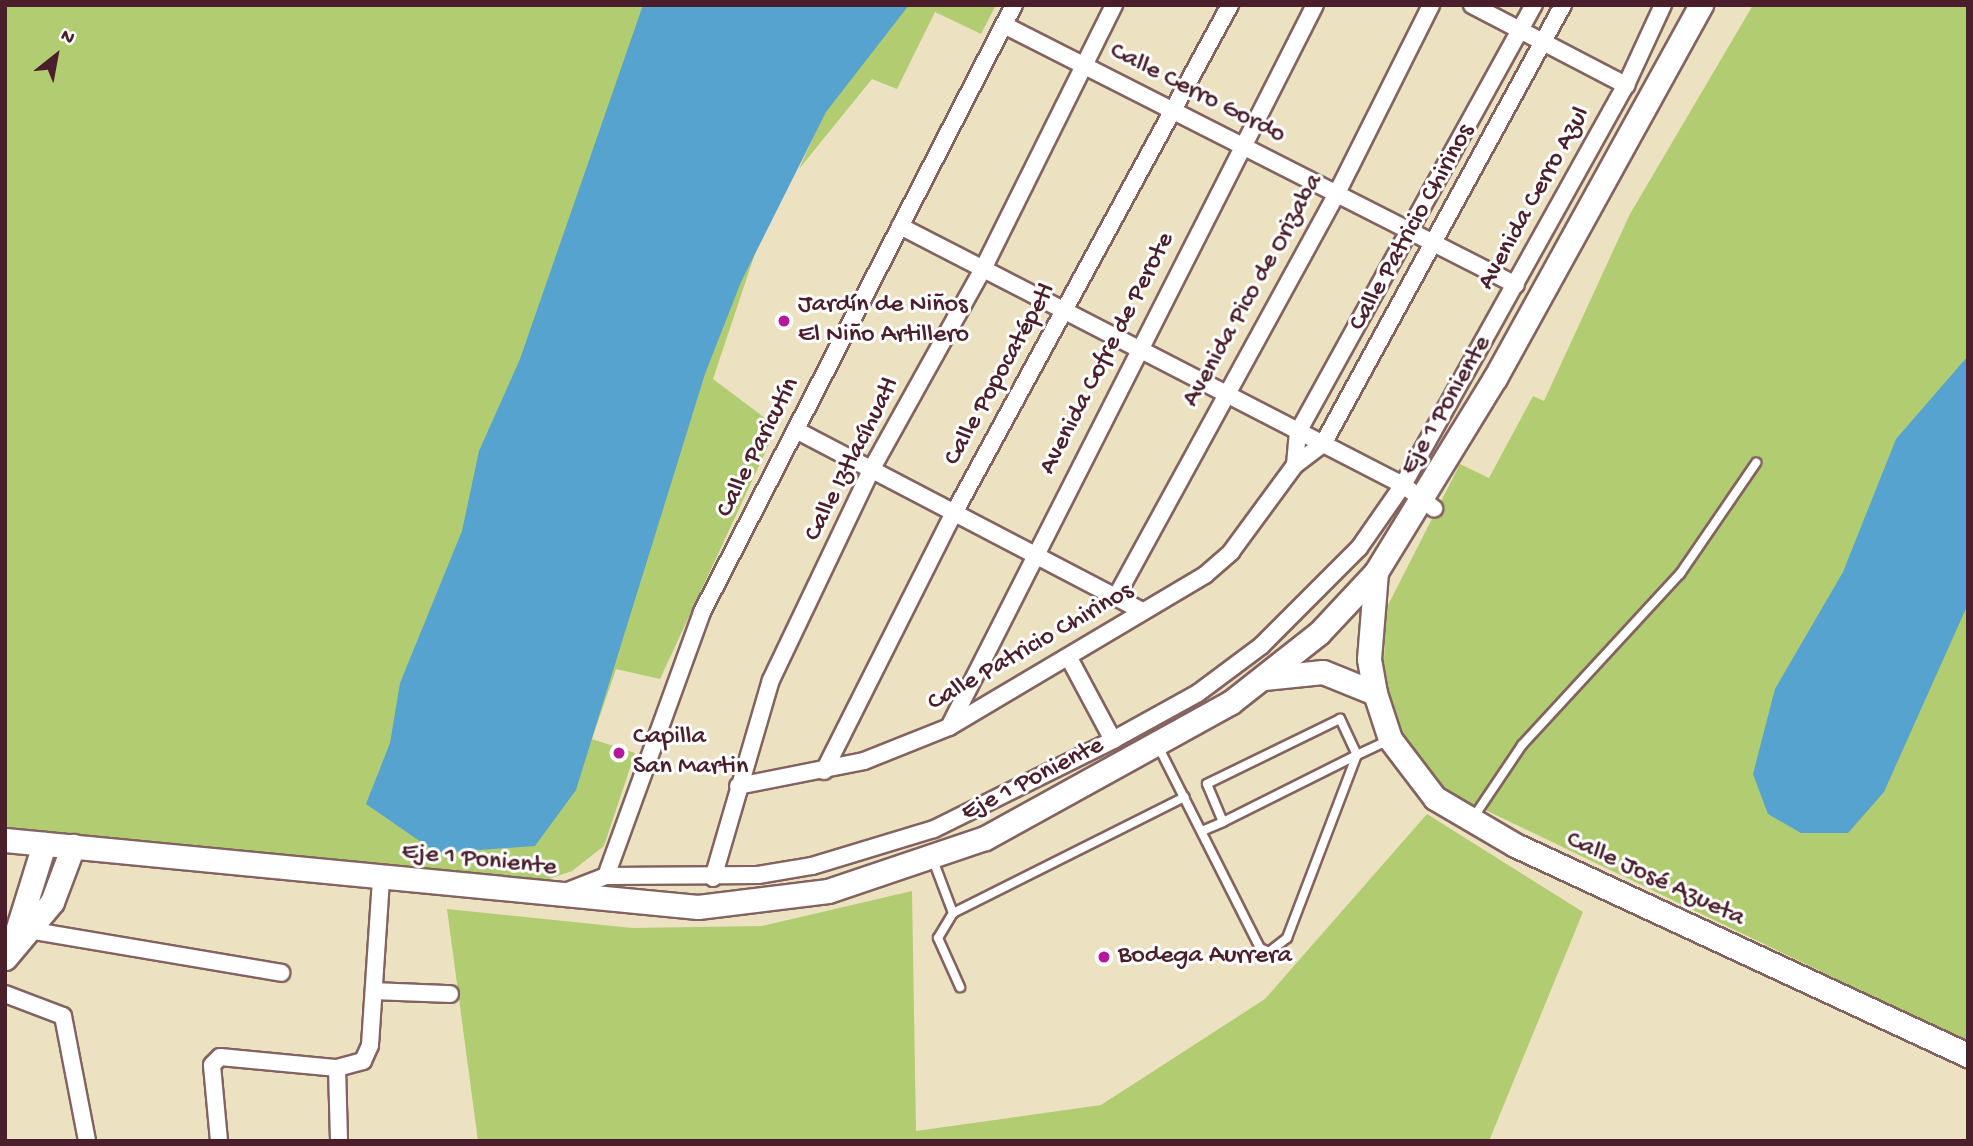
<!DOCTYPE html>
<html>
<head>
<meta charset="utf-8">
<style>
	body { margin:0 }
	#map { position:relative; width:1973px; height:1146px; overflow:hidden; background:#ece2c2; font-family:"Gochi Hand",sans-serif }
	div>[style] { position:absolute }
	.green>* { inset:0; background:#b2cc71 }
	.water>* { inset:0; background:#55a3ce }
	.roads { filter:drop-shadow(2px 0 #836360) drop-shadow(-2px 0 #836360) drop-shadow(0 2px #836360) drop-shadow(0 -2px #836360) }
	.lane>* { height:8px; margin:-4px; padding:0 4px; transform-origin:4px; border-radius:4px; background:#fff }
	.street>* { height:16px; margin:-8px; padding:0 8px; transform-origin:8px; border-radius:8px; background:#fff }
	.secondary>* { height:23px; margin:-11.5px; padding:0 11.5px; transform-origin:11.5px; border-radius:11.5px; background:#fff }
	.dots>* { width:19px; height:19px; translate:-50% -50%; box-sizing:border-box; border:4px solid #fff; border-radius:50% }
	span { translate:-50% -50%; white-space:nowrap; text-align:center; line-height:1.15; -webkit-text-stroke:6px #fff; paint-order:stroke }
	.street-label { font-size:26px; color:#4a1f2b }
	.poi-label { font-size:26px; color:#4a1f2b }
	.left { translate:0 -50%; text-align:left }
	.frame { position:absolute; inset:0; border:7px solid #4a1f2b; pointer-events:none }
	.north { position:absolute; left:21px; top:21px; width:70px; height:70px; -webkit-text-stroke:5px #fff; paint-order:stroke; rotate:31deg; font-size:19px; font-weight:700; line-height:28px; text-align:center; color:#4a1f2b }
	.north::after { content:''; display:block; margin:auto; width:24px; height:32px; background:#4a1f2b; clip-path:polygon(50% 0,100% 100%,50% 72%,0 100%) }
</style>
</head>
<body>
<div id="map">
	<div class="green">
		<i style="clip-path:polygon(5px 5px,996px 5px,981px 34px,935px 12px,897px 89px,872px 79px,799px 169px,823px 116px,789px 152px,713px 379px,777px 427px,660px 679px,616px 669px,592px 739px,635px 753px,604px 846px,572px 871px,540px 882px,5px 827px)"></i>
		<i style="clip-path:polygon(1753px 5px,1968px 5px,1968px 1042px,1450px 793px,1414px 762px,1395px 729px,1383px 688px,1386px 609px,1460px 464px,1489px 478px,1533px 396px,1544px 401px,1630px 214px)"></i>
		<i style="clip-path:polygon(1427px 814px,1583px 912px,1489px 1141px,478px 1141px,447px 909px,632px 928px,762px 926px,912px 891px,916px 1131px,1101px 1105px,1265px 999px)"></i>
	</div>
	<div class="water">
		<i style="clip-path:polygon(643px 5px,909px 5px,826px 112px,741px 282px,705px 374px,576px 790px,535px 846px,437px 853px,366px 804px,390px 743px,400px 683px,462px 531px,479px 451px,520px 359px)"></i>
		<i style="clip-path:polygon(1968px 356px,1968px 604px,1884px 792px,1848px 833px,1801px 833px,1768px 814px,1753px 774px,1775px 689px,1843px 572px,1896px 439px)"></i>
	</div>
	<div class="roads">
		<div class="lane">
			<i style="left:1158px;top:746px;width:226px;rotate:63.2deg"></i>
			<i style="left:1260px;top:948px;width:10px;rotate:24deg"></i>
			<i style="left:1269px;top:952px;width:23px;rotate:-38deg"></i>
			<i style="left:1287px;top:938px;width:196px;rotate:-69.1deg"></i>
			<i style="left:1357px;top:755px;width:35px;rotate:-25deg"></i>
			<i style="left:1473px;top:818px;width:88px;rotate:-56.1deg"></i>
			<i style="left:1522px;top:745px;width:233px;rotate:-47.3deg"></i>
			<i style="left:1680px;top:574px;width:135px;rotate:-55.6deg"></i>
			<i style="left:1202px;top:831px;width:23px;rotate:-23deg"></i>
			<i style="left:1223px;top:822px;width:150px;rotate:-26.6deg"></i>
			<i style="left:1357px;top:755px;width:40px;rotate:-115deg"></i>
			<i style="left:1340px;top:719px;width:148px;rotate:154deg"></i>
			<i style="left:1207px;top:784px;width:41px;rotate:67.2deg"></i>
			<i style="left:933px;top:860px;width:57px;rotate:69.3deg"></i>
			<i style="left:953px;top:913px;width:259px;rotate:-26.6deg"></i>
			<i style="left:953px;top:913px;width:29px;rotate:121deg"></i>
			<i style="left:938px;top:938px;width:54px;rotate:65.8deg"></i>
		</div>
		<div class="street">
			<i style="left:1472px;top:5px;width:174px;rotate:27.5deg"></i>
			<i style="left:1004px;top:25px;width:574px;rotate:26.92deg"></i>
			<i style="left:900px;top:226px;width:566px;rotate:27.24deg"></i>
			<i style="left:1403px;top:485px;width:39px;rotate:37deg"></i>
			<i style="left:796px;top:430px;width:390px;rotate:27.6deg"></i>
			<i style="left:1295px;top:465px;width:33px;rotate:-85deg"></i>
			<i style="left:1298px;top:432px;width:488px;rotate:-61.1deg"></i>
			<i style="left:1116px;top:597px;width:460px;rotate:-61.3deg"></i>
			<i style="left:1337px;top:193px;width:210px;rotate:-63.4deg"></i>
			<i style="left:1069px;top:658px;width:93px;rotate:61.8deg"></i>
			<i style="left:949px;top:727px;width:809px;rotate:-63.12deg"></i>
			<i style="left:824px;top:771px;width:289px;rotate:-63.3deg"></i>
			<i style="left:954px;top:513px;width:578px;rotate:-61.48deg"></i>
			<i style="left:738px;top:786px;width:128px;rotate:-11.2deg"></i>
			<i style="left:864px;top:761px;width:92px;rotate:-21.8deg"></i>
			<i style="left:949px;top:727px;width:298px;rotate:-30.7deg"></i>
			<i style="left:1205px;top:575px;width:35px;rotate:-41deg"></i>
			<i style="left:1231px;top:552px;width:108px;rotate:-53.7deg"></i>
			<i style="left:1295px;top:465px;width:35px;rotate:-37deg"></i>
			<i style="left:1323px;top:444px;width:500px;rotate:-61.33deg"></i>
			<i style="left:606px;top:876px;width:152px;rotate:-0.4deg"></i>
			<i style="left:758px;top:875px;width:55px;rotate:-9.5deg"></i>
			<i style="left:812px;top:866px;width:127px;rotate:-16.9deg"></i>
			<i style="left:934px;top:829px;width:200px;rotate:-26.4deg"></i>
			<i style="left:1113px;top:740px;width:97px;rotate:-28.9deg"></i>
			<i style="left:1198px;top:693px;width:79px;rotate:-36.7deg"></i>
			<i style="left:1261px;top:646px;width:139px;rotate:-45deg"></i>
			<i style="left:1359px;top:548px;width:77px;rotate:-55.1deg"></i>
			<i style="left:1403px;top:485px;width:458px;rotate:-60.9deg"></i>
			<i style="left:1626px;top:85px;width:88px;rotate:-65.2deg"></i>
			<i style="left:713px;top:878px;width:206px;rotate:-73.7deg"></i>
			<i style="left:771px;top:680px;width:233px;rotate:-64.5deg"></i>
			<i style="left:871px;top:470px;width:230px;rotate:-60.9deg"></i>
			<i style="left:983px;top:269px;width:295px;rotate:-63.6deg"></i>
			<i style="left:560px;top:894px;width:49px;rotate:-21.4deg"></i>
			<i style="left:606px;top:876px;width:281px;rotate:-70deg"></i>
			<i style="left:702px;top:612px;width:682px;rotate:-62.8deg"></i>
			<i style="left:22px;top:929px;width:263px;rotate:9.6deg"></i>
			<i style="left:374px;top:991px;width:76px;rotate:2.3deg"></i>
			<i style="left:5px;top:994px;width:62px;rotate:20.8deg"></i>
			<i style="left:63px;top:1016px;width:127px;rotate:79.1deg"></i>
			<i style="left:337px;top:1068px;width:73px;rotate:88.4deg"></i>
			<i style="left:219px;top:1141px;width:76px;rotate:-95.3deg"></i>
			<i style="left:212px;top:1065px;width:11px;rotate:-45deg"></i>
			<i style="left:220px;top:1057px;width:118px;rotate:5.4deg"></i>
			<i style="left:337px;top:1068px;width:27px;rotate:-15deg"></i>
			<i style="left:363px;top:1061px;width:17px;rotate:-66deg"></i>
			<i style="left:370px;top:1045px;width:166px;rotate:-86.2deg"></i>
		</div>
		<div class="secondary">
			<i style="left:1376px;top:572px;width:87px;rotate:94.6deg"></i>
			<i style="left:1369px;top:659px;width:35px;rotate:80deg"></i>
			<i style="left:1375px;top:693px;width:48px;rotate:71.9deg"></i>
			<i style="left:1390px;top:739px;width:74px;rotate:52.7deg"></i>
			<i style="left:1435px;top:798px;width:93px;rotate:30.4deg"></i>
			<i style="left:1515px;top:845px;width:499px;rotate:24.9deg"></i>
			<i style="left:1264px;top:678px;width:59px;rotate:-5.8deg"></i>
			<i style="left:1323px;top:672px;width:56px;rotate:22deg"></i>
			<i style="left:5px;top:840px;width:696px;rotate:5.52deg"></i>
			<i style="left:698px;top:907px;width:131px;rotate:-7deg"></i>
			<i style="left:828px;top:891px;width:166px;rotate:-18.7deg"></i>
			<i style="left:985px;top:838px;width:280px;rotate:-28.9deg"></i>
			<i style="left:1230px;top:703px;width:113px;rotate:-38.2deg"></i>
			<i style="left:1319px;top:633px;width:83px;rotate:-46.9deg"></i>
			<i style="left:1376px;top:572px;width:228px;rotate:-58.5deg"></i>
			<i style="left:1495px;top:378px;width:426px;rotate:-61.1deg"></i>
			<i style="left:12px;top:947px;width:108px;rotate:-72.7deg"></i>
			<i style="left:5px;top:958px;width:73px;rotate:-50deg"></i>
			<i style="left:52px;top:902px;width:60px;rotate:-69.4deg"></i>
		</div>
	</div>
	<div class="dots">
		<i style="left:784px;top:321px;background:#b5179e"></i>
		<i style="left:619px;top:753px;background:#b5179e"></i>
		<i style="left:1104px;top:957px;background:#b5179e"></i>
	</div>
	<div class="street-label">
		<span style="left:1197px;top:94px;rotate:27deg">Calle Cerro Gordo</span>
		<span style="left:1535px;top:199px;rotate:-61deg">Avenida Cerro Azul</span>
		<span style="left:1413px;top:228px;rotate:-61deg">Calle Patricio Chirinos</span>
		<span style="left:1254px;top:291px;rotate:-61deg">Avenida Pico de Orizaba</span>
		<span style="left:1108px;top:354px;rotate:-63deg">Avenida Cofre de Perote</span>
		<span style="left:1001px;top:375px;rotate:-61deg">Calle Popocatépetl</span>
		<span style="left:1447px;top:406px;rotate:-60deg">Eje 1 Poniente</span>
		<span style="left:759px;top:448px;rotate:-63deg">Calle Paricutín</span>
		<span style="left:853px;top:460px;rotate:-63deg">Calle Iztlacíhuatl</span>
		<span style="left:1031px;top:648px;rotate:-30deg">Calle Patricio Chirinos</span>
		<span style="left:1033px;top:780px;rotate:-27deg">Eje 1 Poniente</span>
		<span style="left:479px;top:861px;rotate:6deg">Eje 1 Poniente</span>
		<span style="left:1655px;top:880px;rotate:25deg">Calle José Azueta</span>
	</div>
	<div class="poi-label">
		<span class="left" style="left:798px;top:321px">Jardín de Niños<br>El Niño Artillero</span>
		<span class="left" style="left:633px;top:753px">Capilla<br>San Martin</span>
		<span class="left" style="left:1118px;top:957px">Bodega Aurrera</span>
	</div>
	<div class="frame"></div>
	<div class="north">N</div>
</div>
</body>
</html>
